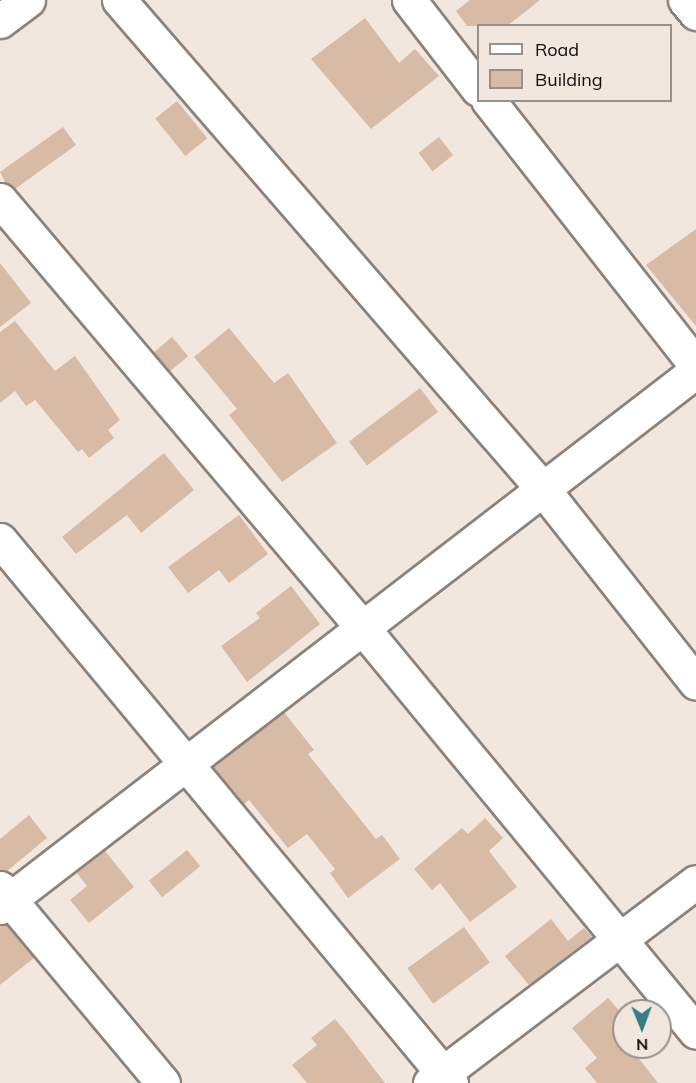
<!DOCTYPE html>
<html>
<head>
<meta charset="utf-8">
<style>
	body { margin:0 }
	#map { position:relative; width:696px; height:1083px; overflow:hidden; background:#f1e7df; font-family:Mulish,sans-serif }
	div>[style] { position:absolute }
	.building>* { inset:0; background:#d7bba4; transform-origin:0 0 }
	.roads { filter:drop-shadow(2px 0 #8b827b) drop-shadow(-2px 0 #8b827b) drop-shadow(0 2px #8b827b) drop-shadow(0 -2px #8b827b) }
	.minor>* { height:33px; margin:-16.5px; padding:0 16.5px; transform-origin:16.5px; border-radius:16.5px; background:#fff }
	span { translate:-50% -50%; white-space:nowrap; text-align:center; line-height:1.15; -webkit-text-stroke:5px #f1e7df; paint-order:stroke }
	.legend { position:absolute; left:477px; top:24px; width:195px; height:78px; box-sizing:border-box; background:#f1e7df; border:2px solid #97908b; margin:0; padding:8px 10px; list-style:none; font-size:18px; color:#110e0c }
	.legend li { display:flex; align-items:center; gap:12px; height:30px }
	.legend b { width:30px; border:2px solid #97908b }
	.north { position:absolute; left:612px; top:999px; width:60px; height:60px; box-sizing:border-box; background:#f1e7df; border:2px solid #97908b; border-radius:50%; rotate:179deg; font-size:16px; font-weight:700; line-height:24px; text-align:center; color:#110e0c }
	.north::after { content:''; display:block; margin:auto; width:21px; height:27px; background:#367e86; clip-path:polygon(50% 0,100% 100%,50% 72%,0 100%) }
</style>
</head>
<body>
<div id="map">
	<div class="building">
		<i style="clip-path:polygon(470px 0,540px 0,507px 26px,467px 26px,456px 11px)"></i>
		<i style="clip-path:polygon(365px 18px,399px 63px,415px 49px,439px 76px,371px 129px,311px 59px)"></i>
		<i style="left:177px;top:101px;width:48px;height:28px;rotate:51deg"></i>
		<i style="clip-path:polygon(63px 127px,76px 145px,15px 189px,5px 182px,0 172px)"></i>
		<i style="left:439px;top:137px;width:23px;height:26px;rotate:52deg"></i>
		<i style="clip-path:polygon(696px 229px,696px 326px,646px 265px)"></i>
		<i style="clip-path:polygon(0 263px,31px 303px,0 327px)"></i>
		<i style="clip-path:polygon(15px 321px,55px 371px,75px 356px,120px 420px,108px 430px,114px 438px,89px 458px,82px 449px,78px 452px,35px 400px,26px 406px,15px 391px,0 403px,0 332px)"></i>
		<i style="clip-path:polygon(229px 328px,274px 383px,288px 373px,337px 443px,282px 482px,229px 415px,237px 409px,194px 357px)"></i>
		<i style="left:172px;top:337px;width:25px;height:24px;rotate:50deg"></i>
		<i style="left:420px;top:388px;width:30px;height:89px;rotate:53deg"></i>
		<i style="clip-path:polygon(164px 453px,194px 490px,141px 533px,127px 515px,76px 554px,62px 537px)"></i>
		<i style="clip-path:polygon(239px 515px,268px 554px,229px 583px,219px 570px,188px 593px,168px 567px)"></i>
		<i style="clip-path:polygon(291px 586px,320px 624px,247px 682px,221px 646px,260px 618px,256px 613px)"></i>
		<i style="clip-path:polygon(284px 712px,314px 750px,308px 754px,376px 839px,382px 835px,400px 859px,348px 898px,330px 873px,335px 869px,307px 834px,288px 848px,249px 800px,244px 804px,213px 767px)"></i>
		<i style="clip-path:polygon(29px 815px,47px 838px,7px 871px,0 870px,0 839px)"></i>
		<i style="clip-path:polygon(485px 818px,503px 838px,489px 851px,517px 887px,470px 922px,440px 883px,432px 890px,414px 869px,462px 828px,468px 834px)"></i>
		<i style="left:187px;top:850px;width:21px;height:49px;rotate:51deg"></i>
		<i style="clip-path:polygon(105px 851px,134px 887px,89px 923px,70px 900px,87px 886px,77px 873px)"></i>
		<i style="clip-path:polygon(551px 919px,568px 941px,584px 928px,592px 937px,529px 985px,505px 956px)"></i>
		<i style="clip-path:polygon(6px 924px,34px 958px,0 985px,0 925px)"></i>
		<i style="left:464px;top:927px;width:44px;height:70px;rotate:54deg"></i>
		<i style="clip-path:polygon(608px 998px,623px 1015px,612px 1024px,624px 1039px,624px 1047px,630px 1047px,658px 1083px,597px 1083px,585px 1068px,597px 1058px,572px 1028px)"></i>
		<i style="clip-path:polygon(335px 1019px,349px 1036px,385px 1083px,307px 1083px,292px 1065px,317px 1045px,311px 1038px)"></i>
	</div>
	<div class="roads">
		<div class="minor">
			<i style="left:119px;top:0;width:646px;rotate:49.08deg"></i>
			<i style="left:542px;top:488px;width:248px;rotate:51.7deg"></i>
			<i style="left:409px;top:0;width:113px;rotate:52.2deg"></i>
			<i style="left:685px;top:0;width:17px;rotate:50deg"></i>
			<i style="left:0;top:21px;width:35px;rotate:-37deg"></i>
			<i style="left:488px;top:100px;width:337px;rotate:51.9deg"></i>
			<i style="left:0;top:200px;width:558px;rotate:49.72deg"></i>
			<i style="left:361px;top:626px;width:526px;rotate:50.47deg"></i>
			<i style="left:0;top:540px;width:706px;rotate:50.29deg"></i>
			<i style="left:0;top:888px;width:254px;rotate:50.1deg"></i>
			<i style="left:0;top:907px;width:878px;rotate:-37.6deg"></i>
			<i style="left:430px;top:1083px;width:333px;rotate:-37.1deg"></i>
		</div>
	</div>
	<ul class="legend">
	<li><b style="height:8px;background:#fff"></b>Road</li>
	<li><b style="height:16px;background:#d7bba4"></b>Building</li>
	</ul>
	<div class="north">N</div>
</div>
</body>
</html>
